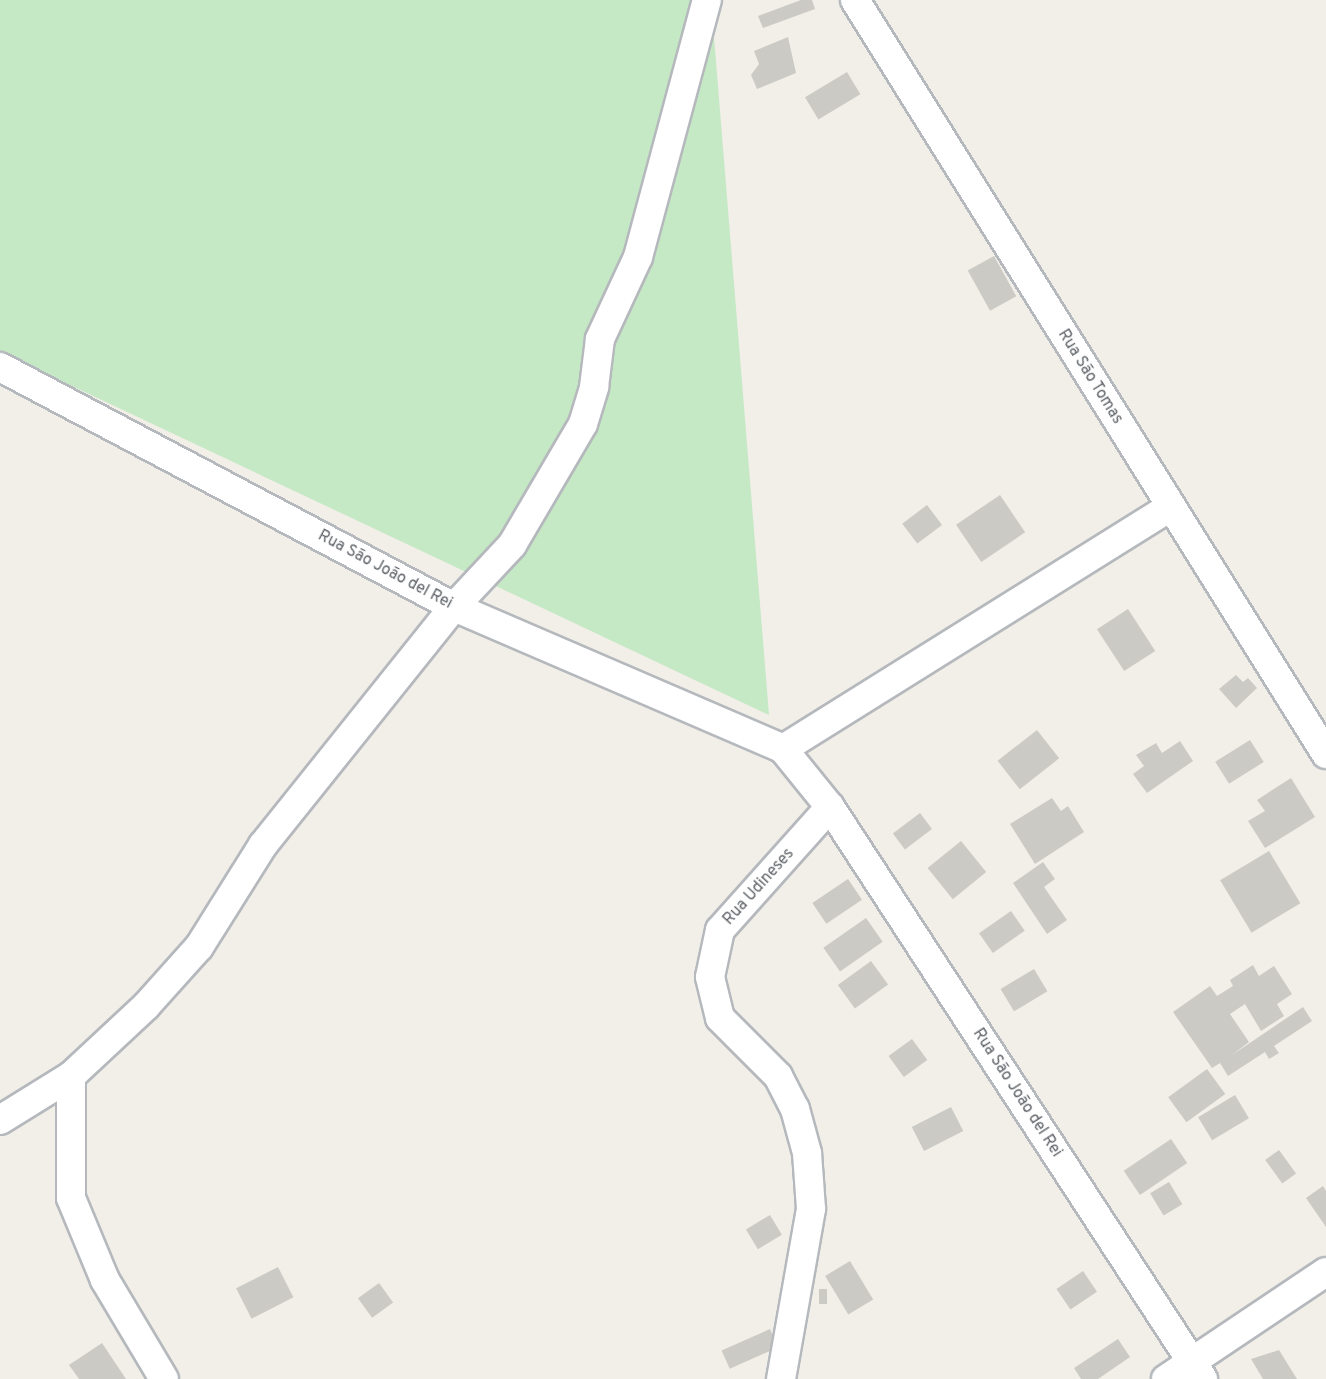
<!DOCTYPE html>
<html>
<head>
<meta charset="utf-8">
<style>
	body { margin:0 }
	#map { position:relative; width:1326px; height:1379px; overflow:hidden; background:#f1efe8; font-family:Overpass,sans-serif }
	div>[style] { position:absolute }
	.green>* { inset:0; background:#c5e8c5 }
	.building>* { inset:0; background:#cccac5; transform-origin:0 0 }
	.roads { filter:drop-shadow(2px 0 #b5b8bc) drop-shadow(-2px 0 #b5b8bc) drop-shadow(0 2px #b5b8bc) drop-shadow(0 -2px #b5b8bc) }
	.minor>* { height:28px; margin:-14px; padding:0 14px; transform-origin:14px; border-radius:14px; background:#fff }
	span { translate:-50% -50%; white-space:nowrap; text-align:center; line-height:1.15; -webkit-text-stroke:5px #fff; paint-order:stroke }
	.street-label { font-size:16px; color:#5f6368 }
</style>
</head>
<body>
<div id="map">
	<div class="green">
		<i style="clip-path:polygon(0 0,711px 0,769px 715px,0 352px)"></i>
	</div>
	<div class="building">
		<i style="clip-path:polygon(801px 0,812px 0,815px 9px,763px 28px,758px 16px)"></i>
		<i style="clip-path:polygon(788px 37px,796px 73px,757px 89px,751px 75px,759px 64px,754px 51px)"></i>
		<i style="left:847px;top:72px;width:26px;height:49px;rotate:59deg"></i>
		<i style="left:994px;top:256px;width:46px;height:30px;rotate:61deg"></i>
		<i style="left:1000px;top:495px;width:45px;height:53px;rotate:56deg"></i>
		<i style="left:927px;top:505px;width:25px;height:31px;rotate:53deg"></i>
		<i style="left:1128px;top:609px;width:50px;height:37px;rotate:57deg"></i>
		<i style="clip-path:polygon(1236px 675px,1243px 682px,1248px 678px,1257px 688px,1236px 708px,1219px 689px)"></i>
		<i style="left:1037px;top:730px;width:36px;height:50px;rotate:52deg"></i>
		<i style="left:1250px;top:740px;width:26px;height:41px;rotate:58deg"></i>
		<i style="clip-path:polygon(1180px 741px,1193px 761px,1147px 793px,1133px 774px,1144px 766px,1136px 755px,1156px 743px,1162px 753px)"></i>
		<i style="clip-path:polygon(1291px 778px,1315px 817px,1265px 848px,1248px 821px,1265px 811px,1257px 800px)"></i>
		<i style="clip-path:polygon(1052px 798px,1061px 811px,1068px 806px,1084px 832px,1035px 864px,1010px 824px)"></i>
		<i style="left:920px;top:813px;width:20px;height:34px;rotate:53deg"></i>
		<i style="left:961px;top:841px;width:40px;height:43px;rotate:51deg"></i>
		<i style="left:1269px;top:851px;width:61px;height:57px;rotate:59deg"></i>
		<i style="clip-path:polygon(1043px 862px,1055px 879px,1044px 887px,1067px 920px,1047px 934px,1013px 883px)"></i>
		<i style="left:848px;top:879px;width:25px;height:43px;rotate:56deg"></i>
		<i style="left:1011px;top:911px;width:24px;height:39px;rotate:55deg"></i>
		<i style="left:866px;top:918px;width:29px;height:52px;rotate:55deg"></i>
		<i style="left:871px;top:961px;width:29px;height:41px;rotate:54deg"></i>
		<i style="clip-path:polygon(1253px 965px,1259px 976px,1274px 966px,1292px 994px,1277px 1004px,1284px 1016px,1261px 1031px,1245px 1004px,1230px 1014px,1249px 1042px,1232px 1055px,1303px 1007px,1312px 1021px,1274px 1046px,1279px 1053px,1269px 1059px,1265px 1052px,1228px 1076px,1220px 1063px,1212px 1068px,1173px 1012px,1210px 986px,1217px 996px,1233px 986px,1230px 980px)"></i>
		<i style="left:1034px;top:969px;width:26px;height:39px;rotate:59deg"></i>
		<i style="left:912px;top:1039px;width:26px;height:29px;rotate:54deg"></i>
		<i style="left:1207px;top:1069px;width:31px;height:48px;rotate:54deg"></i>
		<i style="left:1235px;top:1095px;width:27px;height:43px;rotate:59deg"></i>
		<i style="left:951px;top:1107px;width:27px;height:44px;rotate:63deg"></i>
		<i style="left:1171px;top:1139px;width:29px;height:57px;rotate:56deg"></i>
		<i style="left:1279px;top:1150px;width:29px;height:17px;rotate:54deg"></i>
		<i style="left:1169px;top:1182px;width:26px;height:22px;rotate:59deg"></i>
		<i style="clip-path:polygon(1323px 1186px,1326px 1191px,1326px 1227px,1306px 1198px)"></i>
		<i style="left:770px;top:1215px;width:23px;height:28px;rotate:59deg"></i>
		<i style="left:850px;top:1261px;width:45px;height:29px;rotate:59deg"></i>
		<i style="left:278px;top:1267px;width:34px;height:47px;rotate:63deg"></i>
		<i style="left:1083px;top:1271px;width:25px;height:32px;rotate:56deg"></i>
		<i style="left:379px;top:1283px;width:24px;height:26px;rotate:54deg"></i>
		<i style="left:819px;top:1289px;width:8px;height:15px"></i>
		<i style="left:770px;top:1329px;width:20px;height:53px;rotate:66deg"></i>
		<i style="clip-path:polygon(1118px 1339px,1130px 1357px,1098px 1379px,1081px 1379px,1074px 1368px)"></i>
		<i style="clip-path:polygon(102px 1343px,126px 1379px,79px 1379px,69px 1365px)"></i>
		<i style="clip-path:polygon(1279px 1350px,1297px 1379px,1263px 1379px,1251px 1359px)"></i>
	</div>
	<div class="roads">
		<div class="minor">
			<i style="left:855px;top:0;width:889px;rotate:58.01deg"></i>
			<i style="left:0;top:367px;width:514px;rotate:27.86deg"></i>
			<i style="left:454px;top:607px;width:358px;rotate:23.3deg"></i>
			<i style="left:783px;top:749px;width:75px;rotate:51deg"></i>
			<i style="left:830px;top:807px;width:165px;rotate:131.8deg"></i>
			<i style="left:720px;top:930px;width:48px;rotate:102deg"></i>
			<i style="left:710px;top:977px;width:42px;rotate:76.3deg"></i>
			<i style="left:720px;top:1018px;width:82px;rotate:45deg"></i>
			<i style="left:778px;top:1076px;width:37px;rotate:63deg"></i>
			<i style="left:795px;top:1109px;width:46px;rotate:74.7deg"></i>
			<i style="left:807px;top:1153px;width:56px;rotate:85.9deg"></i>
			<i style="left:811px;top:1209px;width:173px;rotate:100deg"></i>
			<i style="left:783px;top:749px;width:457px;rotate:-32deg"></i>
			<i style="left:830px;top:807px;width:683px;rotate:56.89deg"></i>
			<i style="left:71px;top:1076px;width:122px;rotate:90deg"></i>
			<i style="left:71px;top:1198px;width:89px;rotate:67.5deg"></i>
			<i style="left:105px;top:1280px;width:115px;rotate:59.2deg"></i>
			<i style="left:0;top:1120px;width:84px;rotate:-31.8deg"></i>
			<i style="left:71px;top:1076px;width:103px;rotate:-43deg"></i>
			<i style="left:146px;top:1006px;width:79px;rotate:-48.1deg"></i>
			<i style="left:199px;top:947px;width:120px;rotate:-57.9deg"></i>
			<i style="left:263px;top:845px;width:305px;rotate:-51.3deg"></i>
			<i style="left:454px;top:607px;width:85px;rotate:-46.9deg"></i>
			<i style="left:512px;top:545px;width:140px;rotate:-59.6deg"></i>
			<i style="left:583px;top:424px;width:39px;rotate:-73deg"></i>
			<i style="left:594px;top:387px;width:48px;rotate:-82.9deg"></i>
			<i style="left:600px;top:339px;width:90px;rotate:-65.1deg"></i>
			<i style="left:638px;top:257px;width:266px;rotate:-75deg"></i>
			<i style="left:1166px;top:1379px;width:192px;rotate:-33.8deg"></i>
		</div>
	</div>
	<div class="street-label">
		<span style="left:1090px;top:377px;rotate:58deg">Rua São Tomas</span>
		<span style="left:385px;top:570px;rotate:28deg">Rua São João del Rei</span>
		<span style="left:759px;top:887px;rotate:-48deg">Rua Udineses</span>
		<span style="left:1017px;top:1093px;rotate:57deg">Rua São João del Rei</span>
	</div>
</div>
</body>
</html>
